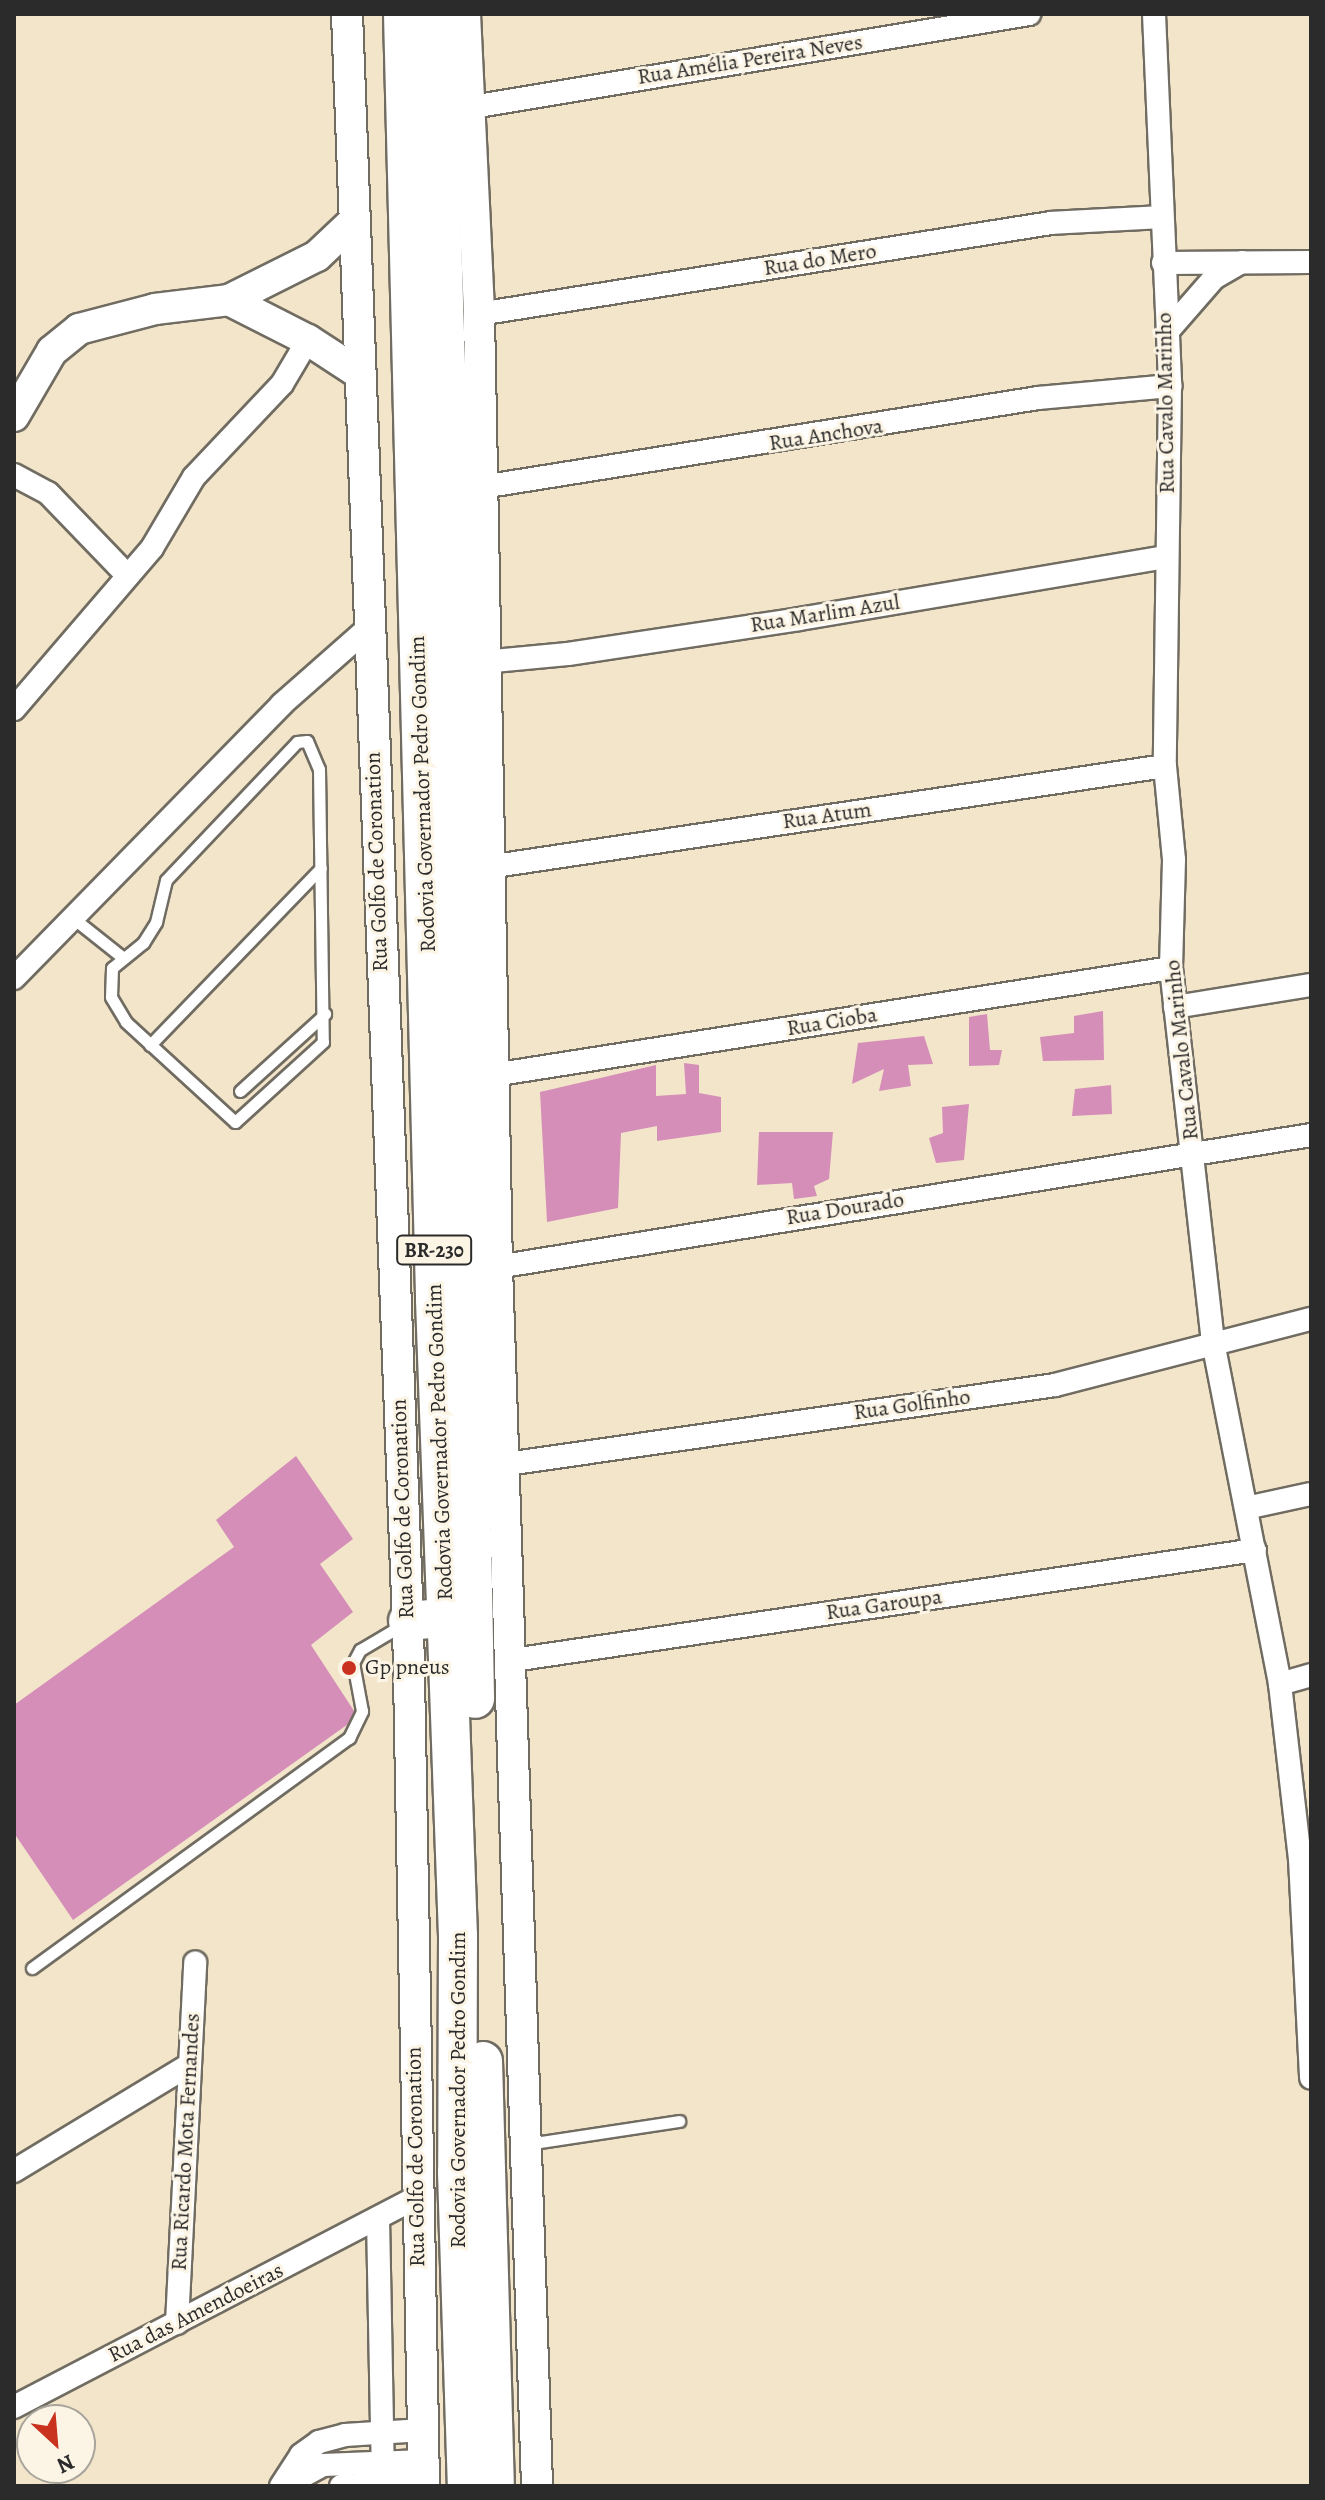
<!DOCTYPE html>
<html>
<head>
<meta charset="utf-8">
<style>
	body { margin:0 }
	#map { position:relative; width:1325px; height:2500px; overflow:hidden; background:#f2e5c9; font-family:Alegreya,serif }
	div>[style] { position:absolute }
	.building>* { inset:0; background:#d58eb8 }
	.roads { filter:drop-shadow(2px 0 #716c62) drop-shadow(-2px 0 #716c62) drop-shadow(0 2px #716c62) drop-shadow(0 -2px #716c62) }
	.lane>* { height:11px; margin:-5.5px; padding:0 5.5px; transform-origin:5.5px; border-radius:5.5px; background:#fff }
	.street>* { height:22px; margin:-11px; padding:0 11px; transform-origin:11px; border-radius:11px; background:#fff }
	.secondary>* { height:30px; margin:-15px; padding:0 15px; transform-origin:15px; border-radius:15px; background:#fff }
	.highway>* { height:38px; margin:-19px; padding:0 19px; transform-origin:19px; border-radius:19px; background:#fff }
	.dots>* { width:22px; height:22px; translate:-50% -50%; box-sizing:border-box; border:4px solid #fcf5e5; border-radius:50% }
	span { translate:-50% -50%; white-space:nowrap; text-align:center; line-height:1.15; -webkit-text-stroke:6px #fcf5e5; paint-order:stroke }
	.shield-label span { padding:2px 6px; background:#fcf5e5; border:2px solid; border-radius:6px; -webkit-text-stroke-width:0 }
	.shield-label { font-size:20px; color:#2b2b2b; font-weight:700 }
	.street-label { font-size:22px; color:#2b2b2b }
	.poi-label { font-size:22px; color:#2b2b2b }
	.left { translate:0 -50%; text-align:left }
	.frame { position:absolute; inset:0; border:16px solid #2b2b2b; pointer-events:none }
	.north { position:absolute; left:16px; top:2404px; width:80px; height:80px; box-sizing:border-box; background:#fcf5e5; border:2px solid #a8a49b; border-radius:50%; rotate:154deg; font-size:22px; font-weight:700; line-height:32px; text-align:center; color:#2b2b2b }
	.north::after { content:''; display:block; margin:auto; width:28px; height:36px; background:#c8321e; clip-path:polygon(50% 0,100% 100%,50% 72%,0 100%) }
</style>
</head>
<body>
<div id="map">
	<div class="building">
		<i style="clip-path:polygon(1103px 1011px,1104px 1060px,1043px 1061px,1040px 1037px,1074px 1033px,1074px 1016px)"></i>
		<i style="clip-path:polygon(987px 1014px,990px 1050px,1002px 1050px,999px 1065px,969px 1066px,969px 1017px)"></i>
		<i style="clip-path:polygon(924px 1036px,933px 1064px,908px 1065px,911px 1086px,879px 1091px,884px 1069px,852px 1084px,858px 1043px)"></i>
		<i style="clip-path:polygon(684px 1063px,699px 1065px,699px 1093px,721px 1097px,721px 1132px,657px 1141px,657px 1126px,621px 1133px,618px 1208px,547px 1222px,540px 1092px,656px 1065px,656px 1096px,686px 1094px)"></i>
		<i style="clip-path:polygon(1111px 1085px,1112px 1114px,1072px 1116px,1075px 1089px)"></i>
		<i style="clip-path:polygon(969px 1104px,964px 1160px,936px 1163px,929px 1138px,943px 1133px,942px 1107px)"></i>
		<i style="clip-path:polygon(759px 1132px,833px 1132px,829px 1179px,814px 1186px,817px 1196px,794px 1199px,792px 1183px,757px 1185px)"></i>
		<i style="clip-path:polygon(296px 1456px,353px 1539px,320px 1564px,353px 1612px,311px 1645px,358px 1717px,73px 1920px,14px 1833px,14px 1705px,234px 1547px,216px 1520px)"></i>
	</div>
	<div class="roads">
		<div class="lane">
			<i style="left:307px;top:741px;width:30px;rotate:67deg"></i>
			<i style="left:319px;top:769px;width:273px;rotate:89.2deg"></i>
			<i style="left:323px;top:1042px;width:119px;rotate:137.7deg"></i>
			<i style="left:235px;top:1122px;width:148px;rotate:-137.5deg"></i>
			<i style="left:126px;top:1022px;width:29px;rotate:-121deg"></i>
			<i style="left:111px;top:997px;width:29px;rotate:-88deg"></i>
			<i style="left:112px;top:968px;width:40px;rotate:-39deg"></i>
			<i style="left:143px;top:943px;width:25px;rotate:-58deg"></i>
			<i style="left:156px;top:922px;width:43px;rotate:-76.6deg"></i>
			<i style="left:166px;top:880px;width:190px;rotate:-46.5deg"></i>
			<i style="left:297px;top:742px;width:10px;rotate:-6deg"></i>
			<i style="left:73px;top:918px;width:63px;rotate:38.5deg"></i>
			<i style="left:150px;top:1045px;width:246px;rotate:-46deg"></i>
			<i style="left:240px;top:1091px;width:115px;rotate:-42.2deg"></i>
			<i style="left:32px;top:1968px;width:392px;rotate:-36deg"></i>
			<i style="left:349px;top:1738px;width:30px;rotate:-64deg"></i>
			<i style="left:362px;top:1711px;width:49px;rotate:-100.6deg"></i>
			<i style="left:353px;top:1663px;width:15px;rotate:-62deg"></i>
			<i style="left:360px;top:1650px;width:51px;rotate:-30.6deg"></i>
			<i style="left:527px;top:2144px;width:154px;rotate:-8.6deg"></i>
		</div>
		<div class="street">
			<i style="left:1154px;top:14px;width:372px;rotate:87.5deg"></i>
			<i style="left:1170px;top:386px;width:380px;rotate:90.8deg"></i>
			<i style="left:1165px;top:766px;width:94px;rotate:84.5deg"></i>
			<i style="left:1174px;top:860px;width:108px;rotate:91.6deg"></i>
			<i style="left:1171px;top:968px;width:376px;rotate:83.6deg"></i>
			<i style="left:1213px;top:1342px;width:349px;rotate:78.9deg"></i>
			<i style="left:1280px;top:1684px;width:176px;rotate:83.5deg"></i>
			<i style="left:1300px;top:1859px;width:219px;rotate:87.1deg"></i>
			<i style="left:472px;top:107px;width:565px;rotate:-9.48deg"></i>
			<i style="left:1163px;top:263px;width:148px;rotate:-0.4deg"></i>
			<i style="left:479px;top:314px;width:579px;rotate:-9.04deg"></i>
			<i style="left:1051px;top:223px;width:110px;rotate:-3.1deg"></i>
			<i style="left:1167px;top:332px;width:72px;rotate:-49deg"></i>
			<i style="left:1214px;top:278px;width:32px;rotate:-30deg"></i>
			<i style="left:14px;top:475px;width:38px;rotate:28deg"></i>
			<i style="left:48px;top:493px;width:115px;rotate:46.1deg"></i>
			<i style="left:482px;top:487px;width:563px;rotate:-9.09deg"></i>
			<i style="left:1038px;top:398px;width:133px;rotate:-5.2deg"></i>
			<i style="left:483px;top:662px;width:85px;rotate:-5.4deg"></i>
			<i style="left:568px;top:654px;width:234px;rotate:-8.6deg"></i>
			<i style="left:799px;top:619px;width:372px;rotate:-9.6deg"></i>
			<i style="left:14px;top:709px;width:212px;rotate:-49.4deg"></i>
			<i style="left:152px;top:548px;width:82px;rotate:-59.4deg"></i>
			<i style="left:194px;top:477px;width:128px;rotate:-46.6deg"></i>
			<i style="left:282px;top:384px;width:51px;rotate:-59.4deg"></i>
			<i style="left:488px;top:867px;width:684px;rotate:-8.49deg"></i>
			<i style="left:14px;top:978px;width:383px;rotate:-45.6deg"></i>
			<i style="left:282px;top:704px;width:113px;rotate:-41.4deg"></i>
			<i style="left:1175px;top:1007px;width:138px;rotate:-9.2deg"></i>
			<i style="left:493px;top:1075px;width:686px;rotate:-8.97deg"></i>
			<i style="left:497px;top:1267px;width:825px;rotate:-9.21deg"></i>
			<i style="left:507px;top:1464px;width:554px;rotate:-8.2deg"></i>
			<i style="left:1055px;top:1385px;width:264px;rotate:-14.5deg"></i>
			<i style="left:1246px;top:1508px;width:66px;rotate:-12.2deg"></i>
			<i style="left:513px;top:1660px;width:750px;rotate:-8.43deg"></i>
			<i style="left:1280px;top:1684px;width:32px;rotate:-16deg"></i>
			<i style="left:14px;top:2171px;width:205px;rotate:-31.2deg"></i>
			<i style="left:378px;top:2218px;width:268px;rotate:88.9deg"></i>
			<i style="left:177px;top:2323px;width:361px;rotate:-87.1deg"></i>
			<i style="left:14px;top:2407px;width:454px;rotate:-27.5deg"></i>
			<i style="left:286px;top:2485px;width:42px;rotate:-28.4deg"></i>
			<i style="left:323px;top:2465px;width:101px;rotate:-2.3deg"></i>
			<i style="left:281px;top:2486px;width:37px;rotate:-57deg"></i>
			<i style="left:301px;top:2455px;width:22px;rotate:-36deg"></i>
			<i style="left:319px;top:2442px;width:27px;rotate:-15deg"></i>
			<i style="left:345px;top:2435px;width:78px;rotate:-3.7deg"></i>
			<i style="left:341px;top:2486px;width:83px;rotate:-3.4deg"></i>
		</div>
		<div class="secondary">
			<i style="left:347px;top:14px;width:1608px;rotate:87.83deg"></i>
			<i style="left:408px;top:1621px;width:865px;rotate:88.94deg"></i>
			<i style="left:465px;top:14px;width:300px;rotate:87.3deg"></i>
			<i style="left:479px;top:314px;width:953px;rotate:88.92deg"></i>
			<i style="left:497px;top:1267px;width:1220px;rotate:88.12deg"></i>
			<i style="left:229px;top:300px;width:89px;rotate:26.9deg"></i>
			<i style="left:308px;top:340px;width:59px;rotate:33.1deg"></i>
			<i style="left:14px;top:416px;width:75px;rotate:-59.7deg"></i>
			<i style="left:52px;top:351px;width:35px;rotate:-39deg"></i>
			<i style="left:79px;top:329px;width:79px;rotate:-14.7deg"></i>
			<i style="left:155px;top:309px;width:75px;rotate:-6.9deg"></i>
			<i style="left:229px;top:300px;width:98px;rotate:-26.6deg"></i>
			<i style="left:317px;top:256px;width:51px;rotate:-43.4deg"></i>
		</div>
		<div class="highway">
			<i style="left:403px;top:14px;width:1286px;rotate:88.57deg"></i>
			<i style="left:435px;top:1300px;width:636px;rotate:87.93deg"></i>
			<i style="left:458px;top:1936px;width:236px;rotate:90.2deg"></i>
			<i style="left:457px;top:2172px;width:314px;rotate:88.2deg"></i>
			<i style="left:435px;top:14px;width:700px;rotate:88.2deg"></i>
			<i style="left:457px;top:714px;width:985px;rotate:88.95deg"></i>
			<i style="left:408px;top:1621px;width:38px;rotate:-5deg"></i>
			<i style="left:483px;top:2061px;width:425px;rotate:88.4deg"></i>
		</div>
	</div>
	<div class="dots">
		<i style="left:349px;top:1668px;background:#c8321e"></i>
	</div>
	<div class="shield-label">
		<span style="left:434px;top:1250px">BR-230</span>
	</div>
	<div class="street-label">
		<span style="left:750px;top:60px;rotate:-9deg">Rua Amélia Pereira Neves</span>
		<span style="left:820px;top:260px;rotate:-9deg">Rua do Mero</span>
		<span style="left:1166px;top:403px;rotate:-91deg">Rua Cavalo Marinho</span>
		<span style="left:826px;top:435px;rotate:-9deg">Rua Anchova</span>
		<span style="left:825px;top:614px;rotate:-9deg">Rua Marlim Azul</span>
		<span style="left:423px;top:794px;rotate:-92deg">Rodovia Governador Pedro Gondim</span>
		<span style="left:827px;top:816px;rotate:-8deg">Rua Atum</span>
		<span style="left:377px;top:862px;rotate:-92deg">Rua Golfo de Coronation</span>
		<span style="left:832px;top:1022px;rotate:-9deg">Rua Cioba</span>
		<span style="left:1182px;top:1050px;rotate:-96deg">Rua Cavalo Marinho</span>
		<span style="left:845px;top:1209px;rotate:-9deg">Rua Dourado</span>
		<span style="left:912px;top:1405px;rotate:-8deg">Rua Golfinho</span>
		<span style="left:440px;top:1442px;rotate:-92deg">Rodovia Governador Pedro Gondim</span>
		<span style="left:403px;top:1509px;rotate:-92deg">Rua Golfo de Coronation</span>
		<span style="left:884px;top:1605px;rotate:-8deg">Rua Garoupa</span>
		<span style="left:459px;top:2090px;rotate:-90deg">Rodovia Governador Pedro Gondim</span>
		<span style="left:186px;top:2142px;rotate:-87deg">Rua Ricardo Mota Fernandes</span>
		<span style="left:416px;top:2157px;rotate:-91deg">Rua Golfo de Coronation</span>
		<span style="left:196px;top:2313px;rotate:-27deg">Rua das Amendoeiras</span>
	</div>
	<div class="poi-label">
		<span class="left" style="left:365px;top:1668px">Gp pneus</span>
	</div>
	<div class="frame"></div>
	<div class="north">N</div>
</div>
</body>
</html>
